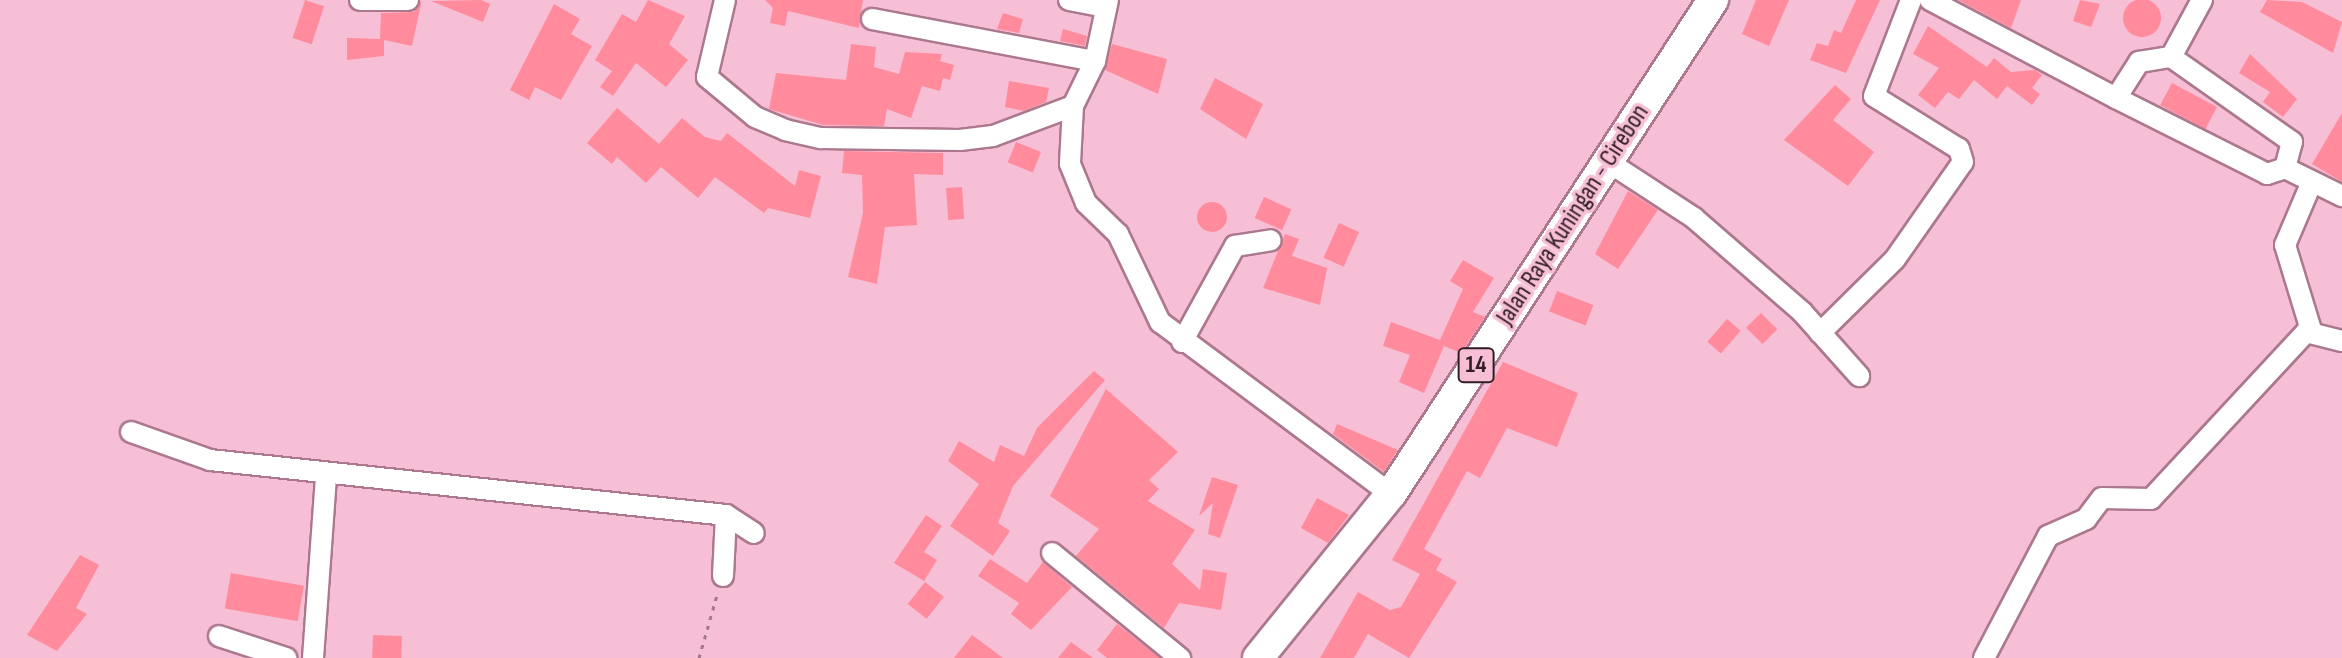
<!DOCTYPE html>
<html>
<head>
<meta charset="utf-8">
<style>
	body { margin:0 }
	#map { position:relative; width:2342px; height:658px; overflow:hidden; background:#f7bfd6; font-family:"Sofia Sans Condensed",sans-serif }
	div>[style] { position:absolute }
	.building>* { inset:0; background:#ff8b9c; transform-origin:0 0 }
	.round { border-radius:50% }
	.path>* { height:3px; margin-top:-1.5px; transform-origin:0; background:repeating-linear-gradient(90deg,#a2798a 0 4px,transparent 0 10px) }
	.roads { filter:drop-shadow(2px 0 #ab788e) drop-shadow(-2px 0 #ab788e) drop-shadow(0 2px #ab788e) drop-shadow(0 -2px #ab788e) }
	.minor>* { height:20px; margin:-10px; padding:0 10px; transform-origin:10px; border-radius:10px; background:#fff }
	.highway>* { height:30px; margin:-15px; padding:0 15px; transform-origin:15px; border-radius:15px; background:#fff }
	span { translate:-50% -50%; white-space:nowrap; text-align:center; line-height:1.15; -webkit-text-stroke:7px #f7bfd6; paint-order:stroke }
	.shield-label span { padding:2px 6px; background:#f7bfd6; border:2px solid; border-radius:6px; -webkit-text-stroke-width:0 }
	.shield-label { font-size:24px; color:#311d26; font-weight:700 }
	.street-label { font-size:26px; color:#311d26 }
</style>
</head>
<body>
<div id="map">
	<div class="building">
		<i class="round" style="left:2123px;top:-1px;width:38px;height:38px"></i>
		<i style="left:305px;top:0;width:20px;height:40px;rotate:18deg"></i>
		<i style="clip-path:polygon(422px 0,412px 46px,384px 40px,384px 56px,347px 60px,347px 38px,380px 39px,381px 13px,414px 12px)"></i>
		<i style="clip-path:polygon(481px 0,490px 4px,483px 22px,431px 1px)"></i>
		<i style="clip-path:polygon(648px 0,685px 16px,669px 44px,688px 60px,666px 87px,636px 63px,613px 96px,600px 87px,612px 71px,595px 60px,622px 14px,636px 22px)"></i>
		<i style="clip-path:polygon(765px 0,863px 0,859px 28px,788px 11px,785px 26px,770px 23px,773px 8px)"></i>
		<i style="clip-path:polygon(1756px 0,1789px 0,1769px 46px,1742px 34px)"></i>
		<i style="clip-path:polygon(1856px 0,1880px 0,1846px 73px,1810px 60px,1817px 43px,1828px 46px,1834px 30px,1841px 33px)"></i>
		<i style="clip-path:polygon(1958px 0,2021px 0,2011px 28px)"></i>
		<i style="clip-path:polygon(2080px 0,2100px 4px,2091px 27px,2073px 21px)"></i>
		<i style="clip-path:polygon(2267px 0,2302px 2px,2342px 22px,2333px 53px,2260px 12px)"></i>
		<i style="clip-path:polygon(554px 4px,580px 19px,571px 34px,592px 46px,561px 100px,535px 87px,529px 100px,510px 90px)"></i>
		<i style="clip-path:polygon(1003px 13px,1023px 19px,1019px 33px,997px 29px)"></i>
		<i style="clip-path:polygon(1928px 26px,1987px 67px,1994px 58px,2011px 72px,2035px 70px,2042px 75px,2032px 88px,2040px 94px,2032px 105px,2007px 86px,1997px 99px,1974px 80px,1959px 99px,1948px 92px,1935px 108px,1918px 95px,1939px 68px,1913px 54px)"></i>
		<i style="clip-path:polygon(1063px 29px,1087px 36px,1085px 46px,1060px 41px)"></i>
		<i style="clip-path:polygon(851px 44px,876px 47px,874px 67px,899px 74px,905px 52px,942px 54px,940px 61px,954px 65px,950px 80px,943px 78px,940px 91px,922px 86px,911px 118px,887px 109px,884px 126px,823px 125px,769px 109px,776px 73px,846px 80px)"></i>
		<i style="clip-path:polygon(1112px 44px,1167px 59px,1158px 94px,1105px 70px)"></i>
		<i style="clip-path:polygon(2250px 54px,2297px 99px,2283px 117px,2263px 102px,2270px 92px,2239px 73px)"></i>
		<i style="clip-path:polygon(1215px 78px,1263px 104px,1246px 139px,1200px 109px)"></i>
		<i style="clip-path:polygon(1009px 81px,1049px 88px,1046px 102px,1024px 111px,1005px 107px)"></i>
		<i style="left:2172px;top:83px;width:51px;height:25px;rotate:28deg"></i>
		<i style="clip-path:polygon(1835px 85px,1851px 99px,1833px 120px,1874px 152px,1848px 186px,1784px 140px)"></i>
		<i style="clip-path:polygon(617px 108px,659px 144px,682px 118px,705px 137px,721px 141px,727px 133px,795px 186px,799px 170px,821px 176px,810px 218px,768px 208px,764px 213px,715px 177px,698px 198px,661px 167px,646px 183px,617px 157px,612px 164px,587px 143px)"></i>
		<i style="clip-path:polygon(2342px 113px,2342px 182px,2312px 164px)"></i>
		<i style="left:1016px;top:142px;width:27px;height:22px;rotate:22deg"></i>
		<i style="clip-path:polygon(844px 151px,943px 153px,943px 175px,914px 174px,917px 225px,885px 227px,877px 284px,848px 277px,863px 213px,862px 175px,842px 173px)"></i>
		<i style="left:962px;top:187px;width:32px;height:16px;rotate:86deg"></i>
		<i style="clip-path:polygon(1628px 191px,1658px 210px,1618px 269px,1595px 254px)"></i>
		<i style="left:1264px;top:197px;width:30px;height:23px;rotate:24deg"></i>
		<i class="round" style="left:1197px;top:202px;width:30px;height:30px"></i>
		<i style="left:1339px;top:223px;width:22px;height:38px;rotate:24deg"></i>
		<i style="clip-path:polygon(1285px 234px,1299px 239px,1292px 256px,1327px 268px,1320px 305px,1263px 288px)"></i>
		<i style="clip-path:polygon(1463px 260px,1494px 278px,1473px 312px,1485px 317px,1461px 353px,1444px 346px,1424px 393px,1399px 382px,1410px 355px,1383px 346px,1391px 322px,1440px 340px,1463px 289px,1450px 281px)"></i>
		<i style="left:1557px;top:291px;width:39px;height:22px;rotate:21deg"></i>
		<i style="left:1761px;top:313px;width:23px;height:21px;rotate:45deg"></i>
		<i style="left:1727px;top:319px;width:18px;height:30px;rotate:41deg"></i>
		<i style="clip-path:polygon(1503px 362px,1578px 393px,1557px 447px,1507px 428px,1480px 478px,1467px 471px,1424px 549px,1442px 559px,1436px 570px,1457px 582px,1409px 658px,1368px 634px,1354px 658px,1320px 658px,1358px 592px,1390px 610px,1401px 607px,1420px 574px,1392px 560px)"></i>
		<i style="clip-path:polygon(1094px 371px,1105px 380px,1013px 486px,998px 523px,1010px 531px,993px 556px,950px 526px,979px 484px,948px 461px,959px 441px,994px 462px,1000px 445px,1024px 456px,1037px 428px)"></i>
		<i style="clip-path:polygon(1106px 389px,1178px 452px,1149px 480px,1159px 489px,1148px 501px,1195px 530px,1172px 564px,1200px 590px,1203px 569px,1227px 573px,1221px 610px,1179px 603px,1164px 628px,1076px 556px,1099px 529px,1050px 496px)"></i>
		<i style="clip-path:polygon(1337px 424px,1398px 450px,1384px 472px,1333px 434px)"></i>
		<i style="clip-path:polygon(1212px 477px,1238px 485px,1220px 538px,1208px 534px,1213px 503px,1199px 516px)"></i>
		<i style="clip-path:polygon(1317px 498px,1349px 515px,1328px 543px,1301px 528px)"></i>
		<i style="clip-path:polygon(926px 515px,942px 526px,924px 552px,937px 560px,924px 581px,894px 563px)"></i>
		<i style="clip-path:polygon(80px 555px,99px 565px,76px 608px,87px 614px,57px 651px,27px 635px)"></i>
		<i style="clip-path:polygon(990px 559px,1027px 583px,1043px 562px,1072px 587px,1031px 630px,1011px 614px,1019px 603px,978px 576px)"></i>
		<i style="left:231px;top:573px;width:74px;height:36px;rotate:10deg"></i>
		<i style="left:925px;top:582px;width:24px;height:28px;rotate:38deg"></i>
		<i style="clip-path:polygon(1117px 624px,1160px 658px,1107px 658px,1097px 650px)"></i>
		<i style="left:373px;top:635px;width:29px;height:23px;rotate:2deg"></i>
		<i style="clip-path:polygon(972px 635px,1003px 658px,954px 658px)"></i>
		<i style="clip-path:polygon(1071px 642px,1093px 658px,1058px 658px)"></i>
	</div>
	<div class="path">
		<i style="left:699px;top:658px;width:66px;rotate:-74.1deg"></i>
	</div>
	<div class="roads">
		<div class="minor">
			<i style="left:360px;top:0;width:48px"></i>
			<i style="left:725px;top:0;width:79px;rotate:103.2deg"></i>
			<i style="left:707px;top:77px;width:62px;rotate:39.8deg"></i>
			<i style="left:755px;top:117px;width:33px;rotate:23deg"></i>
			<i style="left:785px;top:130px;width:37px;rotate:13deg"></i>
			<i style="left:821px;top:138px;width:139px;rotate:0.8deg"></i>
			<i style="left:960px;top:140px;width:33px;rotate:-7deg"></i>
			<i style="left:993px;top:136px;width:85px;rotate:-20.6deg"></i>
			<i style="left:1069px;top:0;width:38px;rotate:11deg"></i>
			<i style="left:1108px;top:0;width:62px;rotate:102deg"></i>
			<i style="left:1095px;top:61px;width:50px;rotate:116.1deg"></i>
			<i style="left:1073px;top:106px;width:58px;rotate:93deg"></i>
			<i style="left:1070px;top:164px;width:42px;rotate:67.7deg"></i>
			<i style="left:1086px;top:203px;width:45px;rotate:44.1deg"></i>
			<i style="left:1118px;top:234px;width:98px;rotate:64.5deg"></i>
			<i style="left:1160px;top:322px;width:288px;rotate:36.7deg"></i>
			<i style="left:1930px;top:0;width:210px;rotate:27.8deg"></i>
			<i style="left:2116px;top:98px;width:43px;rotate:-57.4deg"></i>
			<i style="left:2139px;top:62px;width:32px;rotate:-9deg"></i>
			<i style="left:872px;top:19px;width:227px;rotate:10.7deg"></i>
			<i style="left:2116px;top:98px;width:169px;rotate:26.7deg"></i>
			<i style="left:2267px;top:174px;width:19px;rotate:-18deg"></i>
			<i style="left:2285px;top:168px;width:27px;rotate:-75deg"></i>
			<i style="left:2292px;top:142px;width:148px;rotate:-144.9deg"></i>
			<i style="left:2171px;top:57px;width:65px;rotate:-61.5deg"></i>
			<i style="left:1607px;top:161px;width:104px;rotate:33.2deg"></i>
			<i style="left:1694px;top:218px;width:143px;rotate:41deg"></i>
			<i style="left:1802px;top:312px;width:86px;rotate:48.3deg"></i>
			<i style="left:2285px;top:168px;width:64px;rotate:26.2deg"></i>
			<i style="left:2311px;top:330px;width:89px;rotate:-107deg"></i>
			<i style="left:2285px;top:245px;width:66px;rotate:-66.9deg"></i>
			<i style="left:1820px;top:333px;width:105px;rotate:-44.6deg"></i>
			<i style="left:1895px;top:259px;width:118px;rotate:-55deg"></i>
			<i style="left:1963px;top:162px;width:14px;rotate:-107deg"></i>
			<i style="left:1959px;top:149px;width:100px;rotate:-148.1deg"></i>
			<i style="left:1874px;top:96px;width:103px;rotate:-68.9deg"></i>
			<i style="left:1182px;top:342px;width:110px;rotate:-61.1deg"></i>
			<i style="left:1235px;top:246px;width:36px;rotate:-9deg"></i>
			<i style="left:131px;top:432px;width:84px;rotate:19.5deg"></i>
			<i style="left:210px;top:460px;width:519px;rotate:6.08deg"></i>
			<i style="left:726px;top:515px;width:33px;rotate:33deg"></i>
			<i style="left:1052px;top:553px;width:166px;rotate:39.4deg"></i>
			<i style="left:723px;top:576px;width:61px;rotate:-87.2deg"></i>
			<i style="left:219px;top:636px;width:71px;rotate:18.2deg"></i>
			<i style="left:313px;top:658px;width:183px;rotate:-85.9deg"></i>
			<i style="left:1984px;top:658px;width:138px;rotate:-62.3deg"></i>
			<i style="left:2048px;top:536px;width:42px;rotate:-24.1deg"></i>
			<i style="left:2086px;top:519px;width:26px;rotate:-53deg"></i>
			<i style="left:2102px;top:498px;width:49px;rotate:1.2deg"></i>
			<i style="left:2151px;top:499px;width:228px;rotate:-47.1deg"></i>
			<i style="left:2306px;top:332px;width:37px;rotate:14deg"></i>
		</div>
		<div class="highway">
			<i style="left:1258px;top:658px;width:211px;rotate:-51deg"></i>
			<i style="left:1391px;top:494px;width:590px;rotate:-56.9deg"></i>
		</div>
	</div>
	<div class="shield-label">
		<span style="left:1476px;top:365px">14</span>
	</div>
	<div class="street-label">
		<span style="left:1573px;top:215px;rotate:-57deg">Jalan Raya Kuningan - Cirebon</span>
	</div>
</div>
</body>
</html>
